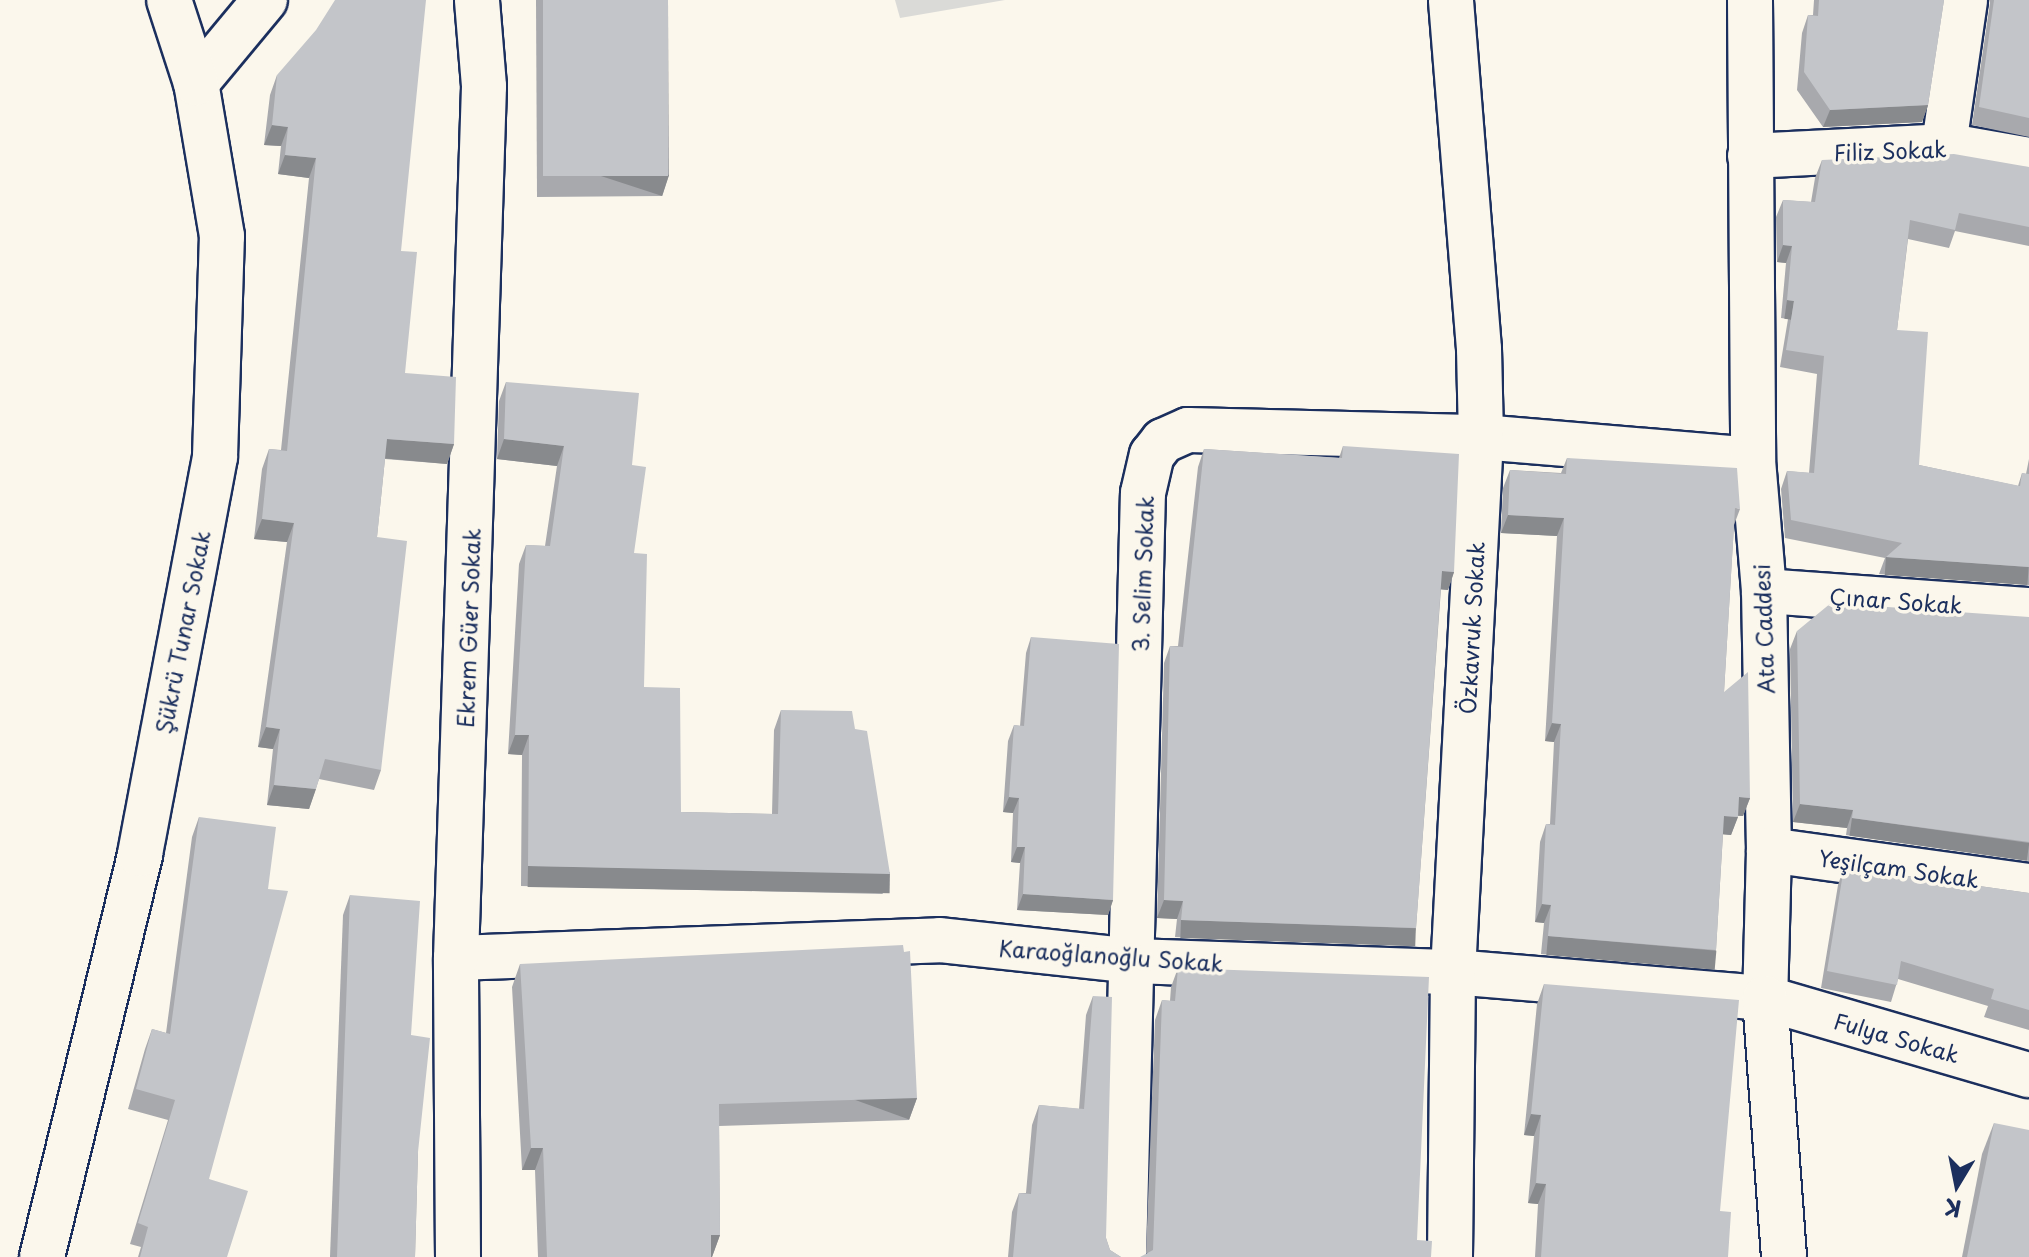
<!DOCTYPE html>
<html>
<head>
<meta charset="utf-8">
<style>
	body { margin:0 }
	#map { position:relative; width:2029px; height:1257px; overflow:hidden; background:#fbf7ec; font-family:"Playpen Sans",sans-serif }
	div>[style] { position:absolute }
	.green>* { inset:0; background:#dadad7 }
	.roads { filter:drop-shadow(2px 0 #1b2f5e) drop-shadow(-2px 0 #1b2f5e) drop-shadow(0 2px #1b2f5e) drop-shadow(0 -2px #1b2f5e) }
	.minor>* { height:44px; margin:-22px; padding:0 22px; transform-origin:22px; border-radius:22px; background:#fbf7ec }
	.secondary>* { height:44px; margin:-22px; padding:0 22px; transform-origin:22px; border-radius:22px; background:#fbf7ec }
	.wall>* { inset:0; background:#a8a9ad }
	.shaded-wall>* { inset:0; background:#888a8d; transform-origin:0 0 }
	.building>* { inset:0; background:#c3c5c9; transform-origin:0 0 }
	span { translate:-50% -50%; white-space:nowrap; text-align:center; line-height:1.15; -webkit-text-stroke:7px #fbf7ec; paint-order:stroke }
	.street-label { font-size:22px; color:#1b2f5e }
	.north { position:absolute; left:1917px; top:1145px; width:80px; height:80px; -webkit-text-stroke:6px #fbf7ec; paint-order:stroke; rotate:190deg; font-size:22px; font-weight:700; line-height:32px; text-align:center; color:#1b2f5e }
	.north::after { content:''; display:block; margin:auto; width:28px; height:36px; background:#1b2f5e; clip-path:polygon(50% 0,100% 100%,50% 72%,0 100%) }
</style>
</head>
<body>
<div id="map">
	<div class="green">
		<i style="clip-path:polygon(895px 0,1005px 0,900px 18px)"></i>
	</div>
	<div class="roads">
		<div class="minor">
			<i style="left:196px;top:83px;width:108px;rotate:-50.3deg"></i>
			<i style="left:1949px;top:146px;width:15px;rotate:-101deg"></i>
			<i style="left:1946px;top:131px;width:132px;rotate:-81.7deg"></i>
			<i style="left:1750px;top:156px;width:199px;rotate:-2.9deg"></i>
			<i style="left:1949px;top:146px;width:81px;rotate:9.9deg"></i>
			<i style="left:1764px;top:591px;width:266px;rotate:4.1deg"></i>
			<i style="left:1769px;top:850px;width:262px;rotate:7.9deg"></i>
			<i style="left:456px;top:958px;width:484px;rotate:-2.1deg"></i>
			<i style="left:940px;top:940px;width:194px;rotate:6.2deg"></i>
			<i style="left:1133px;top:961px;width:320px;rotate:2deg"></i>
			<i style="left:1453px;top:972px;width:313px;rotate:4.8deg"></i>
			<i style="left:1765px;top:998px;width:275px;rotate:16.3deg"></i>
			<i style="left:42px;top:1257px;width:415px;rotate:-76.3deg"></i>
			<i style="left:140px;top:854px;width:404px;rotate:-79.3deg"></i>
			<i style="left:215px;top:457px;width:221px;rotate:-88.2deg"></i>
			<i style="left:222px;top:236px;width:155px;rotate:-99.6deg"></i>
			<i style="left:196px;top:83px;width:87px;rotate:-108deg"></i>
			<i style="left:458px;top:1257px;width:299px;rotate:-90.4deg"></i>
			<i style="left:456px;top:958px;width:872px;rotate:-88.16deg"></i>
			<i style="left:484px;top:86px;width:86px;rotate:-94.7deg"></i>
			<i style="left:1124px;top:1257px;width:764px;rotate:-88.58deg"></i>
			<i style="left:1143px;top:493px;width:39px;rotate:-77deg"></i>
			<i style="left:1152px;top:455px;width:18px;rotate:-52deg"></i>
			<i style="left:1163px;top:441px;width:27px;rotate:-24deg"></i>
			<i style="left:1188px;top:430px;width:293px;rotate:1.4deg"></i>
			<i style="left:1481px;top:437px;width:273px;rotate:4.8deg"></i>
			<i style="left:1450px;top:1257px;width:285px;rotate:-89.4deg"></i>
			<i style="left:1453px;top:972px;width:536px;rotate:-87deg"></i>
			<i style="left:1481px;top:437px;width:88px;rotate:-91.3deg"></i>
			<i style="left:1479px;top:349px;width:350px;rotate:-94.6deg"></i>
		</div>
		<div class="secondary">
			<i style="left:1750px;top:0;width:460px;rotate:89.6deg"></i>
			<i style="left:1753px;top:460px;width:131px;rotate:85.2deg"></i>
			<i style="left:1764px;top:591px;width:259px;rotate:88.9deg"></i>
			<i style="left:1769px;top:850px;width:148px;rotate:91.5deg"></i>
			<i style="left:1765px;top:998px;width:260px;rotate:85.8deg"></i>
		</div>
	</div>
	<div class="wall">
		<i style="clip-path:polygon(536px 0,668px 0,669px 175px,662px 196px,537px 197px)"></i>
		<i style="clip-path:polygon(1814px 0,1944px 0,1928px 105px,1922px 122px,1823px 127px,1797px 90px,1802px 33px,1808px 15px,1813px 15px)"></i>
		<i style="clip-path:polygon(1989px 0,2029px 0,2029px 137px,1972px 125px,1990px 3px)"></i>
		<i style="clip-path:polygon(277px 75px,401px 251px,405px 373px,454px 444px,447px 464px,385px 459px,377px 537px,381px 770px,374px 790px,319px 779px,309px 809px,267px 805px,273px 749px,258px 747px,287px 542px,254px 539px,262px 469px,269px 449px,281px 450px,309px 178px,278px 174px,281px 146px,264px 145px,270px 95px)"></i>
		<i style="clip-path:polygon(1822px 160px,2029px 167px,2029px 246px,1955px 231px,1949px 248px,1908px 239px,1897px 330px,1919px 465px,2018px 486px,2022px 473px,2026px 474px,2029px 459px,2029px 585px,1879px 574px,1885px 558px,1785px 538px,1781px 489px,1787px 471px,1809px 473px,1817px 374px,1780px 367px,1788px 319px,1781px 318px,1786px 263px,1777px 262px,1776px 217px,1783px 200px,1811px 202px,1815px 178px)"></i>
		<i style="clip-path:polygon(506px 382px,632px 465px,634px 553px,644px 687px,681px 812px,772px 814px,774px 730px,781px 710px,883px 894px,521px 886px,522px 755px,508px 754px,519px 564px,526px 545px,545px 546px,557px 466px,497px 459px,499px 401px)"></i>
		<i style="clip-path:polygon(1343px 446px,1454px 572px,1448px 590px,1441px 589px,1416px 928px,1410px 946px,1175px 937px,1177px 919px,1157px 918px,1164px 663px,1170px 646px,1178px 646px,1198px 467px,1204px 449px,1339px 458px)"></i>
		<i style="clip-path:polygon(1567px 458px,1740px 509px,1734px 525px,1724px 692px,1750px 798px,1743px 816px,1738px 816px,1731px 835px,1723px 834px,1716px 950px,1710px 968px,1541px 954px,1544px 923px,1535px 922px,1540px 842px,1546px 824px,1550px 824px,1554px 742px,1545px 741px,1557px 536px,1501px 533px,1503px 488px,1510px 470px,1561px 473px)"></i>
		<i style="clip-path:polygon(2029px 617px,2029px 861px,1846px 835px,1847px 828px,1793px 822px,1790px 649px,1797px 631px)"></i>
		<i style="clip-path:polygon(1031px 637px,1113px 900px,1108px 915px,1017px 910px,1020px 863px,1011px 862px,1013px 813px,1003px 812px,1008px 741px,1014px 725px,1020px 726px,1026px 653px)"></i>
		<i style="clip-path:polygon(199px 817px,209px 1179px,227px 1257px,138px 1257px,141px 1247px,130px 1244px,168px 1120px,128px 1109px,145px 1049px,152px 1029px,166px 1033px,192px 837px)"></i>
		<i style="clip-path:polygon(1844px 867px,2029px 893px,2029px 1030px,1984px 1017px,1988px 1006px,1898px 979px,1891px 1002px,1821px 988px,1838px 885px)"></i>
		<i style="clip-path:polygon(350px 895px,411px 1035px,418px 1152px,415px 1257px,330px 1257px,343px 915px)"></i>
		<i style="clip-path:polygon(520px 964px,917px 1098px,909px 1120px,719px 1126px,720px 1235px,712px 1257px,538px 1257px,535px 1170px,522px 1170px,512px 987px)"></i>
		<i style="clip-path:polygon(1178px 968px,1417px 1240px,1146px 1253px,1155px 1020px,1162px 1000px,1170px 1001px,1171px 987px)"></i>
		<i style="clip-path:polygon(1544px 984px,1720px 1211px,1728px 1257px,1535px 1257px,1538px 1204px,1528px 1203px,1534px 1136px,1524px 1135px,1537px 1004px)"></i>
		<i style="clip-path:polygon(1093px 996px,1106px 1238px,1110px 1250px,1121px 1257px,1008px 1257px,1012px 1212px,1019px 1193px,1026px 1193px,1032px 1125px,1039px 1105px,1079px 1109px,1086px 1015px)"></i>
		<i style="clip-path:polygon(1994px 1123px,2029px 1257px,1962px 1257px,1982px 1154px)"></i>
	</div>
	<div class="shaded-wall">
		<i style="clip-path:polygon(1928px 105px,1922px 122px,1823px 127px,1830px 110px)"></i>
		<i style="clip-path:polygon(272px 125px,288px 127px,281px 146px,264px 145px)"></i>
		<i style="clip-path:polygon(285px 155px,316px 158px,309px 178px,278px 174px)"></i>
		<i style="left:669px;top:175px;width:22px;height:124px;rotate:108deg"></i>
		<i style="clip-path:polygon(1783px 245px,1792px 246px,1786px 263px,1777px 262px)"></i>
		<i style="left:1787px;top:300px;width:7px;height:19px;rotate:8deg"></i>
		<i style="clip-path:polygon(387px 439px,454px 444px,447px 464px,380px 458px)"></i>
		<i style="clip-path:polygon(504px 439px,564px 446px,557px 466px,497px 459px)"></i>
		<i style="clip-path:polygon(1508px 515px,1564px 518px,1557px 536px,1501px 533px)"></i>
		<i style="clip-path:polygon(262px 519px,294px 523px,287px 542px,254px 539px)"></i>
		<i style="left:1886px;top:557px;width:143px;height:18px;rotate:4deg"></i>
		<i style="clip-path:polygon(1442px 571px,1454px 572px,1448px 590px,1435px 589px)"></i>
		<i style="clip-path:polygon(1552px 723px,1561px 724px,1554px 742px,1545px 741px)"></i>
		<i style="clip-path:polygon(266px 727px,280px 729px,273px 749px,258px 747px)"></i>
		<i style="clip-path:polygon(515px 735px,529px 735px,522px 755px,508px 754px)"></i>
		<i style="clip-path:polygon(274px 785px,316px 789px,309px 809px,267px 805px)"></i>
		<i style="clip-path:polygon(1009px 797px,1019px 798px,1013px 813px,1003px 812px)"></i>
		<i style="clip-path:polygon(1739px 797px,1750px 798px,1743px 816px,1732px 815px)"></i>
		<i style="clip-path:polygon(1800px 804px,1853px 810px,1847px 828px,1793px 822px)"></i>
		<i style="clip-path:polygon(1724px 816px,1738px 817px,1731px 835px,1718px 834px)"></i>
		<i style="left:1852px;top:818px;width:179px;height:18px;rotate:8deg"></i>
		<i style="clip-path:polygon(1017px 847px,1025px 847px,1020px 863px,1011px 862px)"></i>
		<i style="left:528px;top:866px;width:362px;height:21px;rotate:1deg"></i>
		<i style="clip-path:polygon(1023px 894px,1113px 900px,1108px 915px,1017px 910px)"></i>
		<i style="clip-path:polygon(1164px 900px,1183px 901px,1177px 919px,1157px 918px)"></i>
		<i style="clip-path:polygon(1542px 904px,1551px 905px,1544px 923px,1535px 922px)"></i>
		<i style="left:1181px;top:920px;width:235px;height:18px;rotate:2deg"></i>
		<i style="left:1548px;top:936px;width:169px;height:19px;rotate:5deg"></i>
		<i style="left:917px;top:1098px;width:23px;height:198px;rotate:110deg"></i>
		<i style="clip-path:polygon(1531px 1114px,1541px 1115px,1534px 1136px,1524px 1135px)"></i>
		<i style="clip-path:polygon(531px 1148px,543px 1148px,535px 1170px,522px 1170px)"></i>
		<i style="clip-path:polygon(1536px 1183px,1546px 1184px,1538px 1204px,1528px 1203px)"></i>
		<i style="clip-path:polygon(711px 1235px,720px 1235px,712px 1257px,703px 1257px)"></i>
	</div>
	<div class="building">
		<i style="clip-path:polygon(335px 0,426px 0,401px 251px,417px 252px,405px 373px,456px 377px,454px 444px,387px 439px,377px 537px,407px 541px,381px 770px,325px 759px,316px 789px,274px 785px,280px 729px,266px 727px,294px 523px,262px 519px,269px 449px,287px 451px,316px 158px,285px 155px,288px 127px,272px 125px,277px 75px,316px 30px)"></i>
		<i style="left:543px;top:0;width:125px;height:176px"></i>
		<i style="clip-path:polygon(1819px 0,1944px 0,1928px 105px,1830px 110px,1804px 72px,1808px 15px,1818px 16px)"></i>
		<i style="clip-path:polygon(1994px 0,2029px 0,2029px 118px,1979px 107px)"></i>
		<i style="clip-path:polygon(1954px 154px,2029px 167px,2029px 227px,1959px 213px,1955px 230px,1910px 220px,1897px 330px,1928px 332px,1919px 465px,2020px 486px,2022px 473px,2029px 474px,2029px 473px,2029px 567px,1886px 557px,1902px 543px,1791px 520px,1787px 471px,1814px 473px,1824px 356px,1786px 350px,1794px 301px,1787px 300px,1792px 246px,1783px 245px,1783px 200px,1815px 202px,1822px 160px)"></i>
		<i style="clip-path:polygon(506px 382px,639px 393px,632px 465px,646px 467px,634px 553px,647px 554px,644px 687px,680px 688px,681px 812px,778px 814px,781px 710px,852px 711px,855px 729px,867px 731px,890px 874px,528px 866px,529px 735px,515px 735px,526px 545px,550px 546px,564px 446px,504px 439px)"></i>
		<i style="clip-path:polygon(1343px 446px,1459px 454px,1454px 572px,1442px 571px,1416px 928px,1181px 920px,1183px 901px,1164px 900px,1170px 646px,1183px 647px,1204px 449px,1342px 458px)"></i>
		<i style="clip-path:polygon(1567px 458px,1737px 468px,1740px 509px,1735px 508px,1724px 692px,1748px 672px,1750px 798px,1739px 797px,1738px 817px,1724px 816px,1716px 950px,1548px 936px,1551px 905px,1542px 904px,1546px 824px,1555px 825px,1561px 724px,1552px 723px,1564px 518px,1508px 515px,1510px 470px,1566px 474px)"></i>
		<i style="clip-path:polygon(1831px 603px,2029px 617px,2029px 842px,1852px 818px,1853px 810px,1800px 804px,1797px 631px)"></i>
		<i style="clip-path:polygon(1031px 637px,1119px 644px,1113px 900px,1023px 894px,1025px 847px,1017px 847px,1019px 798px,1009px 797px,1014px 725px,1024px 726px)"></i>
		<i style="clip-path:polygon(199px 817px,276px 827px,268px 889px,288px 891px,209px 1179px,248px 1191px,227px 1257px,140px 1257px,148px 1227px,138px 1223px,175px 1100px,136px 1089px,152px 1029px,170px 1034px)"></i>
		<i style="clip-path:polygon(1844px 867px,2029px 893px,2029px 1010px,1991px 999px,1994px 989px,1901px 961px,1897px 985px,1827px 971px)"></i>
		<i style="clip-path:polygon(350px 895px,420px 901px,411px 1035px,430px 1038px,418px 1152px,415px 1257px,337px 1257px)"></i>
		<i style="clip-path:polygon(903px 945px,904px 952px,910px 951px,917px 1098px,719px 1104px,720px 1235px,711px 1235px,711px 1257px,547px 1257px,543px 1148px,531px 1148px,520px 964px)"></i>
		<i style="clip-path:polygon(1178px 968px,1429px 977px,1417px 1240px,1432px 1241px,1431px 1257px,1140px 1257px,1153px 1250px,1162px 1000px,1175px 1001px)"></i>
		<i style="clip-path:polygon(1544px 984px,1739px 1000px,1720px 1211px,1731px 1212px,1728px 1257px,1541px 1257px,1546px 1184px,1536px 1183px,1541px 1115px,1531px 1114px)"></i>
		<i style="clip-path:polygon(1093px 996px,1112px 997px,1106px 1238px,1110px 1250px,1121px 1257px,1013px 1257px,1019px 1193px,1031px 1194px,1039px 1105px,1084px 1109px)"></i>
		<i style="clip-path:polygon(1994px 1123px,2029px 1130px,2029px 1257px,1967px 1257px)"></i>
	</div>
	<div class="street-label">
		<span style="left:1890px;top:150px;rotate:-2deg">Filiz Sokak</span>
		<span style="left:1142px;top:574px;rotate:-88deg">3. Selim Sokak</span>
		<span style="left:1896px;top:600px;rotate:4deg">Çınar Sokak</span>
		<span style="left:468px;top:628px;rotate:-88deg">Ekrem Güer Sokak</span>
		<span style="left:1471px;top:628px;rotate:-87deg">Özkavruk Sokak</span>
		<span style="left:1763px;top:629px;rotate:-92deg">Ata Caddesi</span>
		<span style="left:182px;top:632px;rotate:-79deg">Şükrü Tunar Sokak</span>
		<span style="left:1899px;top:868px;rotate:8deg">Yeşilçam Sokak</span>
		<span style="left:1111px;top:955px;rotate:4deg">Karaoğlanoğlu Sokak</span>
		<span style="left:1897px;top:1037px;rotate:16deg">Fulya Sokak</span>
	</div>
	<div class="north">K</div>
</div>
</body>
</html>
